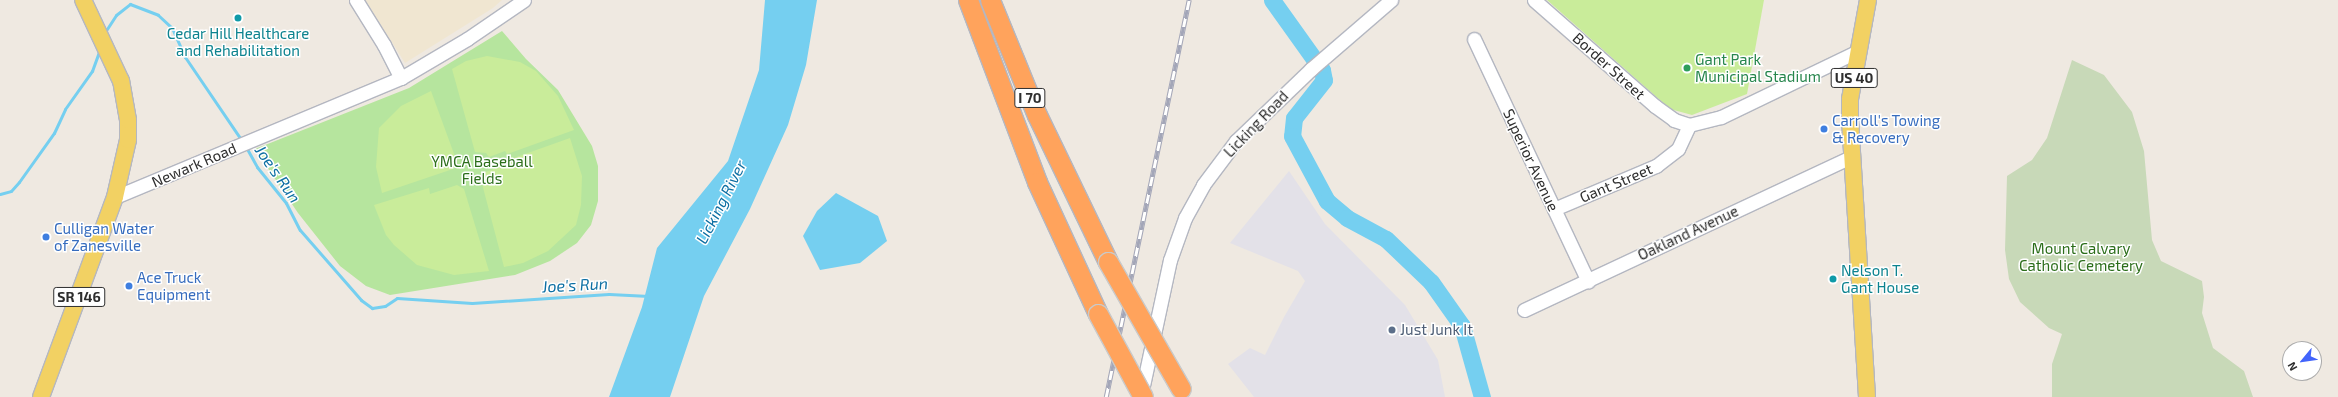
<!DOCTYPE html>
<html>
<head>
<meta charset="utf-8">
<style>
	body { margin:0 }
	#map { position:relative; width:2338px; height:397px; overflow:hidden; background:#efe9e1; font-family:"Exo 2",sans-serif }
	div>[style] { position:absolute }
	.industrial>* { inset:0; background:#e3e1e8 }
	.education>* { inset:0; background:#f0e6d1 }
	.green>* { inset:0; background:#b6e59e }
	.cemetery>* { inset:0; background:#c8d9b8 }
	.pitch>* { inset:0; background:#c9ec9a }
	.water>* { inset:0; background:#75cff0 }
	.stream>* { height:3px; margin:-1.5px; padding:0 1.5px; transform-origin:1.5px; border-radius:1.5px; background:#75cff0 }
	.river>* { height:17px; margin:-8.5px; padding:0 8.5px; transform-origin:8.5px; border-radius:8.5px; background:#75cff0 }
	.roads { filter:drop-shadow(1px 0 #b4b7c1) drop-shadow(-1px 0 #b4b7c1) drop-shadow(0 1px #b4b7c1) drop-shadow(0 -1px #b4b7c1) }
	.minor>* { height:13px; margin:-6.5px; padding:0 6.5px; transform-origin:6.5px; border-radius:6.5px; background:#fff }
	.major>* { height:16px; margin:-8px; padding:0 8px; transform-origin:8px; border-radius:8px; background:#f2d163 }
	.highway>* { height:19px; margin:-9.5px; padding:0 9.5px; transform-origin:9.5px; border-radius:9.5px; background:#ffa35c }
	.rail>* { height:4.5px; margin-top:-2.25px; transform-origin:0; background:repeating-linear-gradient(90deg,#fff 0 9px,#a3a6b8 0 18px); box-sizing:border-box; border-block:1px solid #a3a6b8 }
	.bridges { filter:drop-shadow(1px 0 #c9c9c9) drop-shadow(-1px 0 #c9c9c9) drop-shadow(0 1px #c9c9c9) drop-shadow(0 -1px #c9c9c9) }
	.highway-bridge>* { height:19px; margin:-9.5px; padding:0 9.5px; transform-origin:9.5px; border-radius:9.5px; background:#ffa35c }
	.dots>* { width:11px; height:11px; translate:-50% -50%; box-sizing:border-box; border:2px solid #fff; border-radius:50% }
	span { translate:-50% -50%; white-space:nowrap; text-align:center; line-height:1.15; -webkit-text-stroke:3px #fff; paint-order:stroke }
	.shield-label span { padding:1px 3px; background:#fff; border:1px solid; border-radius:3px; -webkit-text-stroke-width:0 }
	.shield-label { font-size:14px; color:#2e2e2e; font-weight:700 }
	.culture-label { font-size:15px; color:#0d838f }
	.left { translate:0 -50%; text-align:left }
	.leisure-label { font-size:15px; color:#27864d }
	.street-label { font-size:15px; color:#2e2e2e }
	.shop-label { font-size:15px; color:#366cbe }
	.park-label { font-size:15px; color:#2c6e1b }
	.service-label { font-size:15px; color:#4e5e75 }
	.water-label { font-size:16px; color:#0d6fa3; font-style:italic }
	.north { position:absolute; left:2282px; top:341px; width:40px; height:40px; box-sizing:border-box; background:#fff; border:1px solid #ababab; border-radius:50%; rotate:241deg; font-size:11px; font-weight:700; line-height:16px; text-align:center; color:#2e2e2e }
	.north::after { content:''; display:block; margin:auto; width:14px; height:18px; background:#4264fb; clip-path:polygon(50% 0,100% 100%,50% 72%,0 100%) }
</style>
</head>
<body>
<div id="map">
	<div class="industrial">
		<i style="clip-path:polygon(1289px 171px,1325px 224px,1405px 305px,1438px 360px,1445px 397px,1254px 397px,1228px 364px,1250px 348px,1265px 355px,1284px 317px,1305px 281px,1298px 271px,1230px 243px)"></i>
	</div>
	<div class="education">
		<i style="clip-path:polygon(365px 0,502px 0,493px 8px,405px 63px)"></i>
	</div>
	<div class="green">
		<i style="clip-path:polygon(502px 31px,526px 59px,558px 90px,592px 146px,598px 166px,598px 201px,591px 225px,577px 243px,550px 261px,515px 275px,390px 295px,366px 286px,340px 266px,298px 213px,255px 149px,409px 88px)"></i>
	</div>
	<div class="cemetery">
		<i style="clip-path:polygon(2072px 60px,2104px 75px,2132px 112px,2144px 151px,2152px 240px,2161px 261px,2202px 281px,2204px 297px,2202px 313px,2213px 348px,2244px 371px,2253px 397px,2052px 397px,2052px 364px,2062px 334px,2049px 328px,2020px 302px,2009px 279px,2005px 250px,2007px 176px,2032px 160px,2047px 138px)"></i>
	</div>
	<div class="pitch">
		<i style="clip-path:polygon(1547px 0,1764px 0,1747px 94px,1692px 115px,1670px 109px)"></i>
		<i style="clip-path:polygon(487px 56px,520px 62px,536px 71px,558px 96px,574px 130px,507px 154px,505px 151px,489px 157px,486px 153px,475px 152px,452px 69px,466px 61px)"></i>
		<i style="clip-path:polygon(431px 91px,457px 162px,453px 169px,382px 193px,376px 167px,379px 128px,401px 106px)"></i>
		<i style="clip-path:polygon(570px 138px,582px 176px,581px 205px,576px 225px,548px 251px,523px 263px,504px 267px,481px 180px,483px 173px,512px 162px,511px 159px)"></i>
		<i style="clip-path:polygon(457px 185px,464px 189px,489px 271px,454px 275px,417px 265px,394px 245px,386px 235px,374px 205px,429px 188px,430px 194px)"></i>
	</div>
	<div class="water">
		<i style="clip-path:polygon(765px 0,817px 0,806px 65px,788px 125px,750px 209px,704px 296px,670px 397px,609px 397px,642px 307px,657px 248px,728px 161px,759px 70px)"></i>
		<i style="clip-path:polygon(836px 193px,878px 216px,887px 241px,860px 263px,820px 270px,803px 236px,817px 211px)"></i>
	</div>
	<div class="stream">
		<i style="left:105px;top:32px;width:20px;rotate:-57deg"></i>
		<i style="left:116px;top:15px;width:18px;rotate:-38deg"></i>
		<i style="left:130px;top:4px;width:30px;rotate:21deg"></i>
		<i style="left:158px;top:15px;width:19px;rotate:43deg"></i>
		<i style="left:172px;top:28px;width:32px;rotate:66deg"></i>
		<i style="left:185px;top:57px;width:102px;rotate:55.8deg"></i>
		<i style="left:246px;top:147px;width:23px;rotate:61deg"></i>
		<i style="left:257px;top:167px;width:46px;rotate:51.1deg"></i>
		<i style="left:286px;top:203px;width:30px;rotate:63deg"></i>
		<i style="left:300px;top:230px;width:93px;rotate:48.9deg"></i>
		<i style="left:361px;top:300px;width:14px;rotate:36deg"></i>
		<i style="left:372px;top:308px;width:13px;rotate:-9deg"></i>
		<i style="left:385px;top:306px;width:14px;rotate:-34deg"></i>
		<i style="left:397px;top:298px;width:75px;rotate:3.8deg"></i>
		<i style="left:472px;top:303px;width:137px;rotate:-3.8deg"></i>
		<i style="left:609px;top:294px;width:40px;rotate:2.9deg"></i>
		<i style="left:0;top:194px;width:11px;rotate:-15deg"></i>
		<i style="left:11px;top:191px;width:12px;rotate:-48deg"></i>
		<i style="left:19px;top:182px;width:60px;rotate:-54.5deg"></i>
		<i style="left:54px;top:133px;width:26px;rotate:-65deg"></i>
		<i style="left:65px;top:109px;width:47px;rotate:-54.6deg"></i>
		<i style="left:92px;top:71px;width:23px;rotate:-70deg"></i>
	</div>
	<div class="river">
		<i style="left:1272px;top:0;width:86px;rotate:54.5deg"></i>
		<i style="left:1322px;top:70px;width:10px;rotate:79deg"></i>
		<i style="left:1324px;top:80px;width:48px;rotate:128.3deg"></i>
		<i style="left:1294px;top:118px;width:18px;rotate:96deg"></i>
		<i style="left:1292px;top:136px;width:74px;rotate:61.7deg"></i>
		<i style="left:1327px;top:201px;width:26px;rotate:40deg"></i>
		<i style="left:1347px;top:218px;width:44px;rotate:28.3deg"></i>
		<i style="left:1386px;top:239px;width:62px;rotate:43.7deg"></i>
		<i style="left:1431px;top:282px;width:54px;rotate:54.8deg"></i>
		<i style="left:1462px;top:326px;width:74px;rotate:74.3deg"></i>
	</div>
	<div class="roads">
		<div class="minor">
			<i style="left:356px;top:0;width:53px;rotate:58.1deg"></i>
			<i style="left:384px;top:45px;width:37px;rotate:63deg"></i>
			<i style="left:1534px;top:0;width:161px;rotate:41.2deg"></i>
			<i style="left:1655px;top:106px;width:24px;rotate:36deg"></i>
			<i style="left:1674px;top:120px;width:16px;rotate:18deg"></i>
			<i style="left:1474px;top:39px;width:268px;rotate:64.8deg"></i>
			<i style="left:115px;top:197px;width:310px;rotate:-22.6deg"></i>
			<i style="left:401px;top:78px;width:77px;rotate:-30.6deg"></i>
			<i style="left:467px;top:39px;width:69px;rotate:-34.4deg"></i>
			<i style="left:1554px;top:209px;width:111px;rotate:-22.9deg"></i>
			<i style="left:1656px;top:166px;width:28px;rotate:-38deg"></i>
			<i style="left:1678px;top:149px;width:26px;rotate:-65deg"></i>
			<i style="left:1689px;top:125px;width:33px;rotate:-14deg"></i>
			<i style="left:1721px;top:117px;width:152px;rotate:-25.7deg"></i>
			<i style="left:1524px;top:310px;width:363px;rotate:-25.1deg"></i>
			<i style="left:1141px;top:395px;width:138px;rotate:-77.9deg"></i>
			<i style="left:1170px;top:260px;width:45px;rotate:-70.3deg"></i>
			<i style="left:1185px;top:218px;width:38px;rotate:-61deg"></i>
			<i style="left:1203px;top:185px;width:55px;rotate:-53.1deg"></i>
			<i style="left:1236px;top:141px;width:104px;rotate:-43.8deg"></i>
			<i style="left:1311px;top:69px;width:106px;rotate:-40.8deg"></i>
		</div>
		<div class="major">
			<i style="left:41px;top:397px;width:213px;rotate:-69.7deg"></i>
			<i style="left:115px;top:197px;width:58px;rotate:-77.2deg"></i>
			<i style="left:128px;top:140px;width:20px;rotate:-90deg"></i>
			<i style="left:128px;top:120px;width:40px;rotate:-100deg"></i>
			<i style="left:121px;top:81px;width:89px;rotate:-115.1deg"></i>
			<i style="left:1867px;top:397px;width:280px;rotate:-93.5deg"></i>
			<i style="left:1850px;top:118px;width:19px;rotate:-90deg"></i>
			<i style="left:1850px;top:99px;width:101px;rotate:-79.7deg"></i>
		</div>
		<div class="highway">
			<i style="left:968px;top:0;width:195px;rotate:69.2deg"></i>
			<i style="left:1037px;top:182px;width:145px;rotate:65.2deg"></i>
			<i style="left:990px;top:0;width:124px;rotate:67.8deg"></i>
			<i style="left:1037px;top:115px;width:163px;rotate:64.2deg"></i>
		</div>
	</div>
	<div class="rail">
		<i style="left:1106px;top:397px;width:406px;rotate:-78.2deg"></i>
	</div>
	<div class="bridges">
		<div class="highway-bridge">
			<i style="left:1108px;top:262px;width:146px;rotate:60.1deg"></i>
			<i style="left:1098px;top:314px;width:94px;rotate:61.5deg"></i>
		</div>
	</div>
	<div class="dots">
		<i style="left:238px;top:18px;background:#0f9aa8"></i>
		<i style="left:1687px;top:68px;background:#2e9e5b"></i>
		<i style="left:1824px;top:129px;background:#3f7fe0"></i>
		<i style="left:46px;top:237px;background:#3f7fe0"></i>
		<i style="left:1833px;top:279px;background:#0f9aa8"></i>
		<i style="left:129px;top:286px;background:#3f7fe0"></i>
		<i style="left:1392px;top:330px;background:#5c6f8a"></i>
	</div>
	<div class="shield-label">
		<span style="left:1854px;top:78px">US 40</span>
		<span style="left:1030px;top:98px">I 70</span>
		<span style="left:79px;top:297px">SR 146</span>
	</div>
	<div class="culture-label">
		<span style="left:238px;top:42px">Cedar Hill Healthcare<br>and Rehabilitation</span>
		<span class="left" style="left:1841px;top:279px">Nelson T.<br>Gant House</span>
	</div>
	<div class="leisure-label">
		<span class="left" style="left:1695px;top:68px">Gant Park<br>Municipal Stadium</span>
	</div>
	<div class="street-label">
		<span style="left:1609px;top:66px;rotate:42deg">Border Street</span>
		<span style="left:1256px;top:124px;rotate:-46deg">Licking Road</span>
		<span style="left:1531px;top:160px;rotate:65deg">Superior Avenue</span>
		<span style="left:194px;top:165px;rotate:-23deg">Newark Road</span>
		<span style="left:1616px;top:183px;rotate:-23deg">Gant Street</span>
		<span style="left:1688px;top:233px;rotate:-25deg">Oakland Avenue</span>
	</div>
	<div class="shop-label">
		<span class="left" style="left:1832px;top:129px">Carroll's Towing<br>&amp; Recovery</span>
		<span class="left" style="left:54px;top:237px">Culligan Water<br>of Zanesville</span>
		<span class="left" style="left:137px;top:286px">Ace Truck<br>Equipment</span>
	</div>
	<div class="park-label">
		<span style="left:482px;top:170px">YMCA Baseball<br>Fields</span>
		<span style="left:2081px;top:257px">Mount Calvary<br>Catholic Cemetery</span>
	</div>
	<div class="service-label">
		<span class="left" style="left:1400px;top:330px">Just Junk It</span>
	</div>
	<div class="water-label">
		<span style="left:278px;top:174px;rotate:55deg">Joe's Run</span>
		<span style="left:721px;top:202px;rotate:-63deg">Licking River</span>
		<span style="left:575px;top:285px;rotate:-3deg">Joe's Run</span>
	</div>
	<div class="north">N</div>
</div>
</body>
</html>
